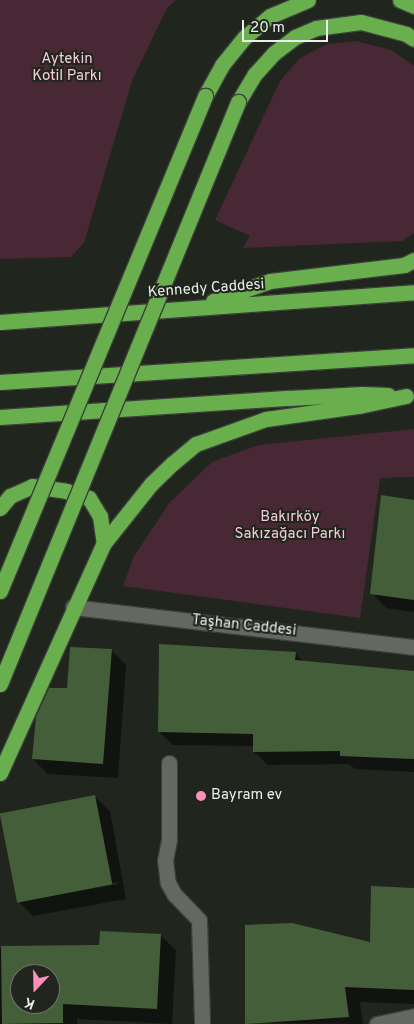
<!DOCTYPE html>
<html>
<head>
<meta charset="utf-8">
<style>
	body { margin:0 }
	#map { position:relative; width:414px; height:1024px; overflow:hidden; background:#20251e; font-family:Overpass,sans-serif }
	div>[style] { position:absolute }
	.green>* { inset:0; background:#482834 }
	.shadow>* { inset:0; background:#0007 }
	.building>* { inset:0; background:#445e3a; transform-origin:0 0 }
	.roads { filter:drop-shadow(1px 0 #3b3f3a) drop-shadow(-1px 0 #3b3f3a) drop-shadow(0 1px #3b3f3a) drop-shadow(0 -1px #3b3f3a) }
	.lane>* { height:15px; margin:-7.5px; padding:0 7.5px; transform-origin:7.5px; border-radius:7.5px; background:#636961 }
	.street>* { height:15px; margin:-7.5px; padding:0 7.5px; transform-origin:7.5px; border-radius:7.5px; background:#636961 }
	.secondary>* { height:15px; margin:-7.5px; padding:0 7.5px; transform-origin:7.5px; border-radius:7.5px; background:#636961 }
	.highway>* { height:15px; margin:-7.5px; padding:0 7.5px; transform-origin:7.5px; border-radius:7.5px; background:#69af4d }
	.bridges { filter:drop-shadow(1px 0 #3b3f3a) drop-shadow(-1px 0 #3b3f3a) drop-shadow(0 1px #3b3f3a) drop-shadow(0 -1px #3b3f3a) }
	.highway-bridge>* { height:15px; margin:-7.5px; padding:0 7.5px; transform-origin:7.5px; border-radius:7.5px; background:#69af4d }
	.dots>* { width:14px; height:14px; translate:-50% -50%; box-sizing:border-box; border:2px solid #20251e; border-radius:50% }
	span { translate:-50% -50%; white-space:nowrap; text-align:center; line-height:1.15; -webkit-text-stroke:4px #20251e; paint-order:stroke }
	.park-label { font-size:15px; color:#f7c9d9 }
	.street-label { font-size:15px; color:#ebeeea }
	.poi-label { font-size:15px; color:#ebeeea }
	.left { translate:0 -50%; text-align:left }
	.north { position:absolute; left:10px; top:964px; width:50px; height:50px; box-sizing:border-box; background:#20251e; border:1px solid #717570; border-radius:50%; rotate:201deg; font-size:14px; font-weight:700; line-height:20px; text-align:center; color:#ebeeea }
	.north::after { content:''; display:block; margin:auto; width:18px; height:22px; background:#fe8ebc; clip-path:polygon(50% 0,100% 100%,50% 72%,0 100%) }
	.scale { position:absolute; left:242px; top:20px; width:86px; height:22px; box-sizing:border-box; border:2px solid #ebeeea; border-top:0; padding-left:6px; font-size:15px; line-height:18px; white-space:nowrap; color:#ebeeea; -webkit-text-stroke:4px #20251e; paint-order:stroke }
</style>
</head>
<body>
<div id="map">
	<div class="green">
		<i style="clip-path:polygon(0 0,176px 0,167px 8px,132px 81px,84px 243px,71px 257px,0 259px)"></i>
		<i style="clip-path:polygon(356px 41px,391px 50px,414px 66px,414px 233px,402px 241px,243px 248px,250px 236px,215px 220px,280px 81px,300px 58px,327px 44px)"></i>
		<i style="clip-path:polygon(414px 429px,414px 477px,380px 478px,360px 618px,123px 586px,134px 556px,170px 502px,212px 462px,259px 445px)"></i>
	</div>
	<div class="shadow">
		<i style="clip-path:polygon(414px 502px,414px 612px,386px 608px,372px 593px)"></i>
		<i style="clip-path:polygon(111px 650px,126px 665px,118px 778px,48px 774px,33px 759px,69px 689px)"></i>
		<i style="clip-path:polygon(295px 653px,305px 663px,414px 672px,414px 772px,355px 769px,349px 764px,268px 765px,254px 752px,254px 746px,173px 745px,159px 732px)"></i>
		<i style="clip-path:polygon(evenodd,94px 796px,110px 811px,126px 899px,33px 916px,18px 901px,94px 796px,118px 882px,118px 884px,28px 900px,28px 898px,118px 882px)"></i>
		<i style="clip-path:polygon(414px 889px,414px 1004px,360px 1002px,363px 1024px,247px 1023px,371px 944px)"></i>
		<i style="clip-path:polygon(evenodd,160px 935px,176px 950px,172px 1024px,77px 1019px,77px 1024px,0 1024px,0 948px,100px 947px,160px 935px,20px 974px,50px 974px,50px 1004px,20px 1004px,20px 974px)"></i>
	</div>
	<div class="building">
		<i style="clip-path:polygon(381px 495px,414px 500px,414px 600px,370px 594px)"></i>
		<i style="clip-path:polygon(159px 644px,296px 652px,295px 660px,414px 671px,414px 759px,340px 756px,340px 751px,253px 752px,253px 734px,158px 732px)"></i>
		<i style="clip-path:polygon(70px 647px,112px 649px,103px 764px,32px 759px,36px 717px,49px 688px,67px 688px)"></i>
		<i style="left:95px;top:795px;width:91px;height:97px;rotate:79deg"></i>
		<i style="clip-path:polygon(371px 886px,414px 888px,414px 990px,345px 987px,349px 1017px,245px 1024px,245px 925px,292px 923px,370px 942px)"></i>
		<i style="clip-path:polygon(evenodd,100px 931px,161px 934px,157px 1009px,63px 1004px,63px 1023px,2px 1024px,1px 946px,99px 945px,100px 931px,20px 974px,50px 974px,50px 1004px,20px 1004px,20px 974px)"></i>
	</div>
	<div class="roads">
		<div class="lane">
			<i style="left:169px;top:763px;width:77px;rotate:90deg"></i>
			<i style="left:169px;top:840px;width:20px;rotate:101deg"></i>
			<i style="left:165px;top:860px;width:23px;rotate:83deg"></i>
			<i style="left:168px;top:883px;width:13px;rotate:61deg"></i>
			<i style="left:174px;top:894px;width:36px;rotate:46deg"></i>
			<i style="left:199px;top:920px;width:104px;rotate:88.3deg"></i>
		</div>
		<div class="street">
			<i style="left:73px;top:607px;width:343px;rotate:6.7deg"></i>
		</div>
		<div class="secondary">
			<i style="left:377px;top:1024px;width:38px;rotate:-12deg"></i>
		</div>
		<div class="highway">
			<i style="left:400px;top:0;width:15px;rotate:23deg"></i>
			<i style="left:205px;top:96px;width:35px;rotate:-61deg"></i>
			<i style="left:222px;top:65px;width:36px;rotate:-51deg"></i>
			<i style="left:245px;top:37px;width:33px;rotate:-40deg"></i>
			<i style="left:270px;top:16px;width:41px;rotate:-22.8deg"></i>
			<i style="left:238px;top:102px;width:33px;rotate:-59deg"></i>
			<i style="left:255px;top:74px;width:28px;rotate:-48deg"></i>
			<i style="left:274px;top:53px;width:26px;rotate:-37deg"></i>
			<i style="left:295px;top:37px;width:23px;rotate:-23deg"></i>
			<i style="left:316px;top:28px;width:45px;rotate:-7.6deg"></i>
			<i style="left:361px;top:22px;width:47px;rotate:14.9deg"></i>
			<i style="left:406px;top:34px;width:9px;rotate:32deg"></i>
			<i style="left:213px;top:301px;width:60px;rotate:-19.3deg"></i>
			<i style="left:270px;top:281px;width:135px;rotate:-6.8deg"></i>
			<i style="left:404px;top:265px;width:11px;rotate:-27deg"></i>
			<i style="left:0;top:322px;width:415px;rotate:-4.1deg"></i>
			<i style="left:0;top:382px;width:415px;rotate:-3.7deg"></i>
			<i style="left:0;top:417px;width:290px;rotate:-3.8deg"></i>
			<i style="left:289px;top:398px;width:73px;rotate:-3.1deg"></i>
			<i style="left:362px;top:394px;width:26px;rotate:2deg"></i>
			<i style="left:0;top:508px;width:16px;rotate:-50deg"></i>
			<i style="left:10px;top:496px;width:24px;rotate:-24deg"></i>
			<i style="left:32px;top:486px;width:34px;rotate:8deg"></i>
			<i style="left:66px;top:491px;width:24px;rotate:17deg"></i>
			<i style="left:89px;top:498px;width:21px;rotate:59deg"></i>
			<i style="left:100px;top:516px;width:27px;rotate:82deg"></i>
			<i style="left:0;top:773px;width:252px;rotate:-65.7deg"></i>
			<i style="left:104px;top:543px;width:75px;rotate:-51.5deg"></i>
			<i style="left:151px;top:484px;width:30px;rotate:-44deg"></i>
			<i style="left:173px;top:463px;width:30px;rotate:-40deg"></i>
			<i style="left:196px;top:444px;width:74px;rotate:-19.7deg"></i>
			<i style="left:266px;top:419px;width:94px;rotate:-8deg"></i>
			<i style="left:359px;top:406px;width:48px;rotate:-12deg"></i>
		</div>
	</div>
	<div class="bridges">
		<div class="highway-bridge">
			<i style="left:0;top:591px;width:536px;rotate:-67.5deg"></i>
			<i style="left:0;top:684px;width:629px;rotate:-67.76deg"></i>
		</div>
	</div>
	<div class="dots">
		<i style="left:201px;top:796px;background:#fe8ebc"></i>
	</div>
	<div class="park-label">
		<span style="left:67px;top:68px">Aytekin<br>Kotil Parkı</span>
		<span style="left:290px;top:526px">Bakırköy<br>Sakızağacı Parkı</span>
	</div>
	<div class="street-label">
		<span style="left:206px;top:289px;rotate:-4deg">Kennedy Caddesi</span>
		<span style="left:244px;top:626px;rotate:6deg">Taşhan Caddesi</span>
	</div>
	<div class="poi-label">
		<span class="left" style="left:211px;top:796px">Bayram ev</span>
	</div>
	<div class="north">K</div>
	<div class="scale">20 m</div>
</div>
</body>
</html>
